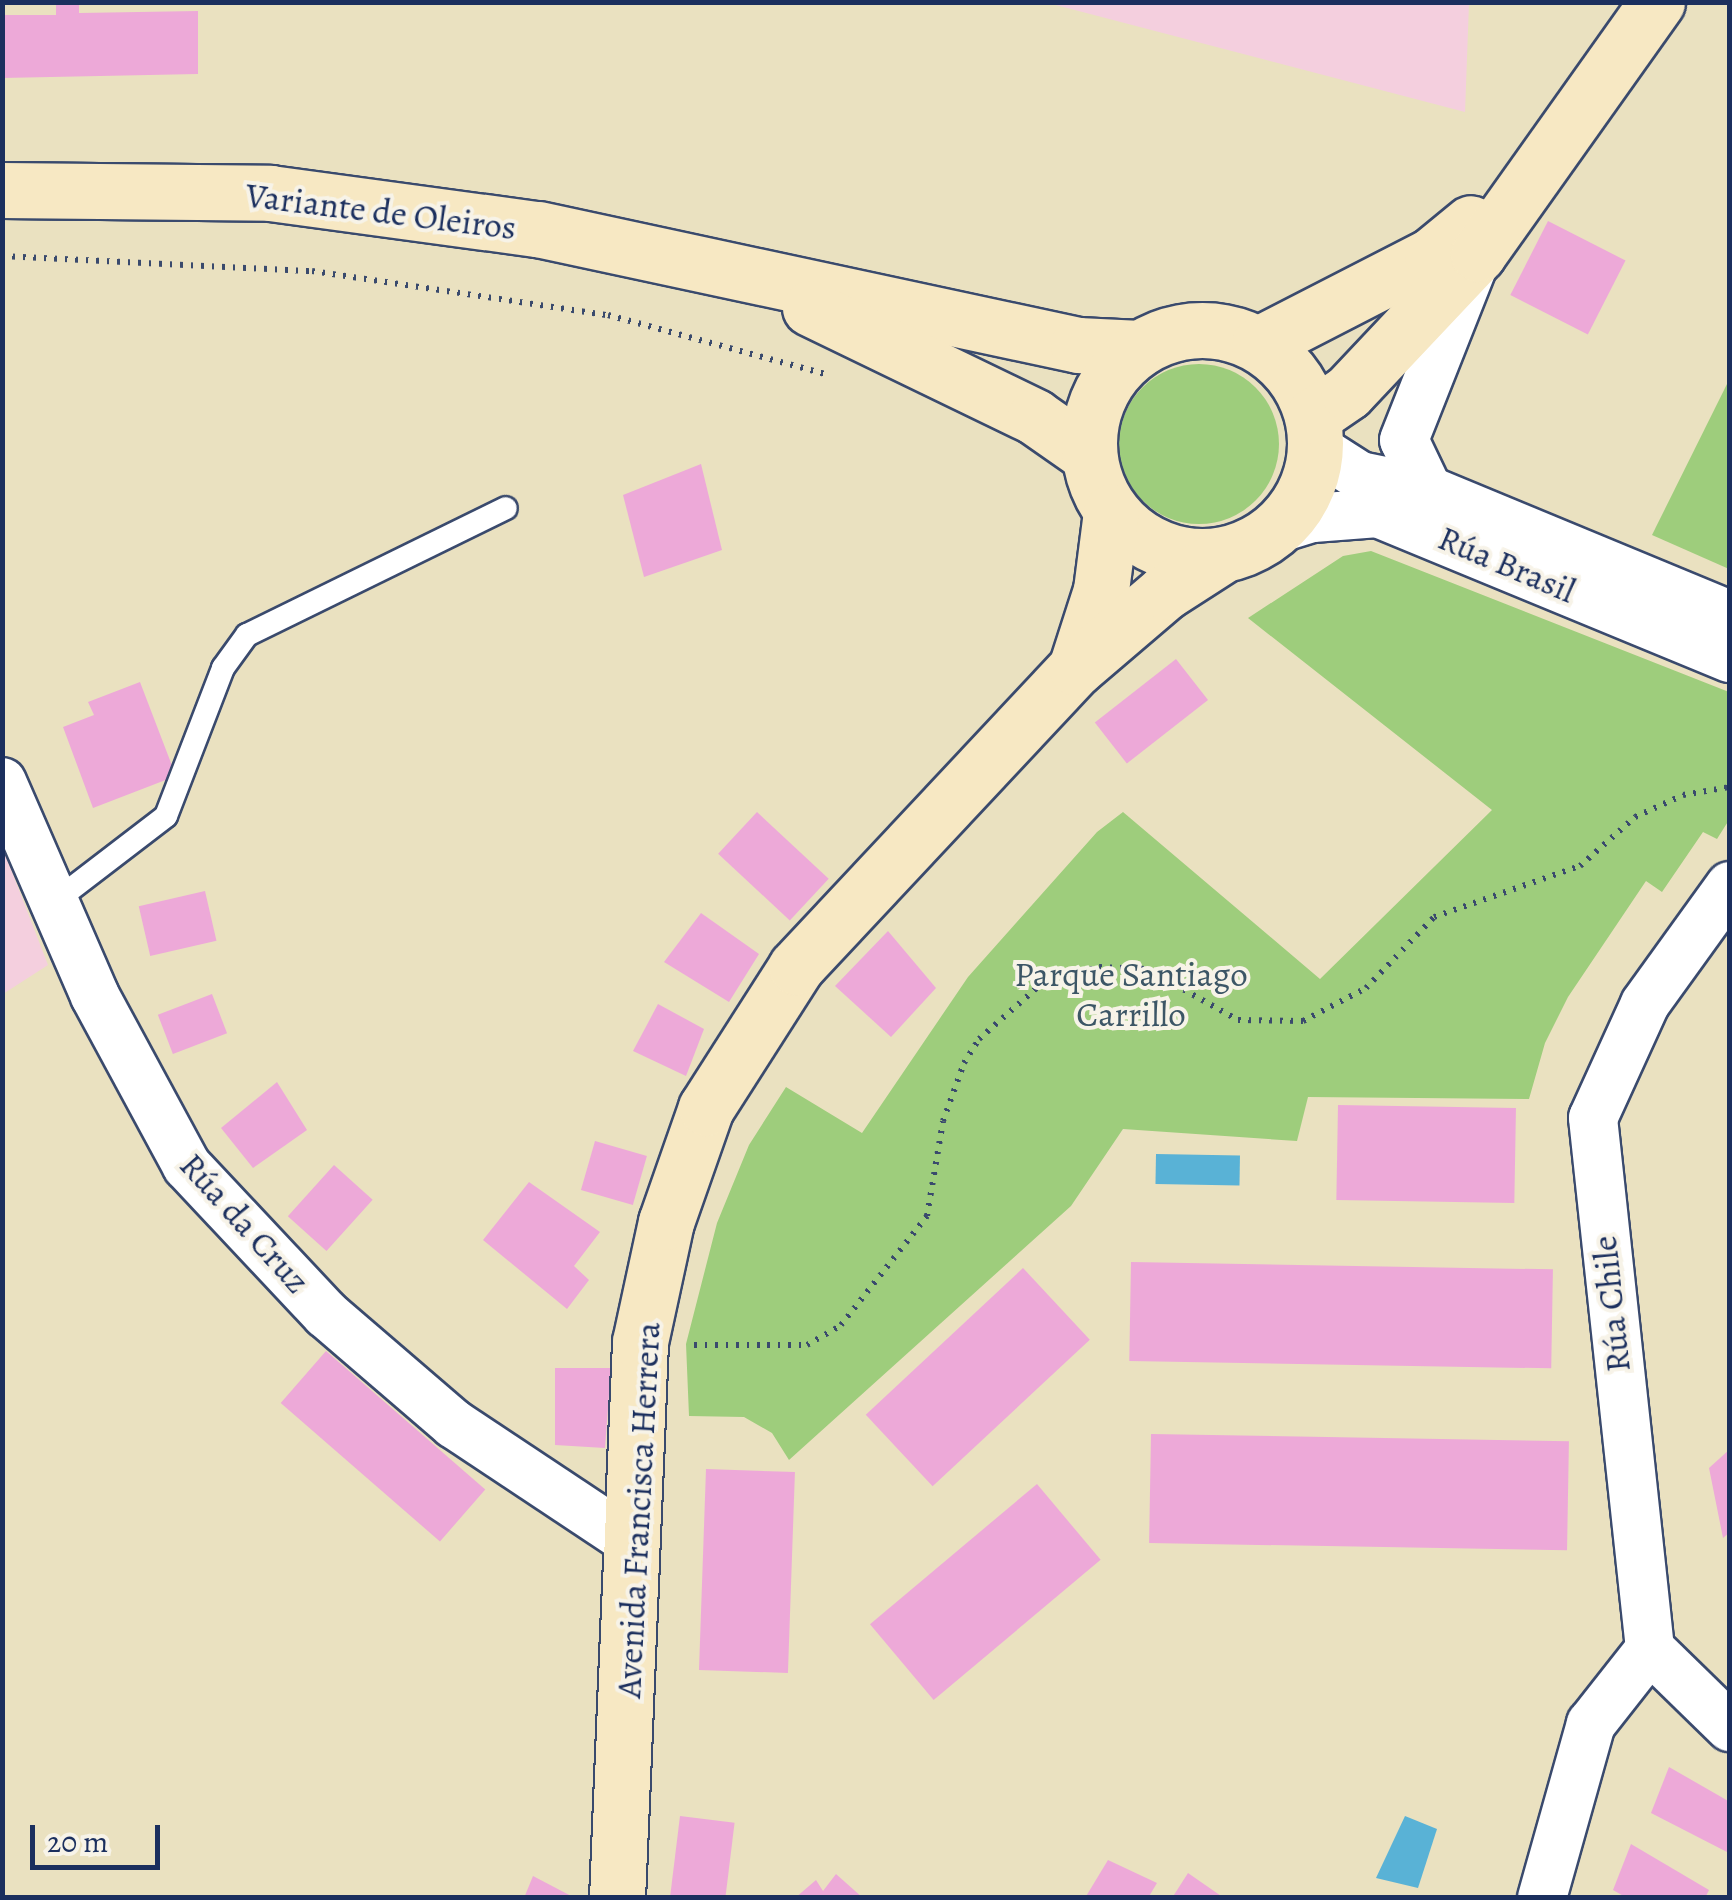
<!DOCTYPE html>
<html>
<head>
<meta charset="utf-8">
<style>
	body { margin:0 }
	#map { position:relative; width:1732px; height:1900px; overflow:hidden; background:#eae1c0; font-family:Alegreya,serif }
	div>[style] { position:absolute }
	.built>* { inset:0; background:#f4cfde }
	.green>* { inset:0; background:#9ecd7c }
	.round { border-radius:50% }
	.water>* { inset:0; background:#59b2d6; transform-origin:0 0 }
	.building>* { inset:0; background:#eda9d8; transform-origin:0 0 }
	.path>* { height:6px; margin-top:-3px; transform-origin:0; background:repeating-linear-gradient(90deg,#3a4a6d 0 2.5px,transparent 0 10.5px) }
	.roads { filter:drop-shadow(2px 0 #3a4a6d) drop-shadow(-2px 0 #3a4a6d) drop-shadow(0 2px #3a4a6d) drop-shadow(0 -2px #3a4a6d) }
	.lane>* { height:22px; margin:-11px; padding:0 11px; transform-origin:11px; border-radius:11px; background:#fff }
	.street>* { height:48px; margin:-24px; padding:0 24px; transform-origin:24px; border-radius:24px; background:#fff }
	.secondary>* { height:55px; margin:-27.5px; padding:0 27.5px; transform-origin:27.5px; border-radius:27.5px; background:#f7e8c3 }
	.secondary>.ring { margin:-27.5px; padding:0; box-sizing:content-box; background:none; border:55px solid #f7e8c3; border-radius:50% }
	span { translate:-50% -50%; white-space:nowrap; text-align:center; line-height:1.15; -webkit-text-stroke:8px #f7f3e8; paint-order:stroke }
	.street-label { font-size:35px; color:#1b2f5e }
	.park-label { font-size:35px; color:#3c5666 }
	.frame { position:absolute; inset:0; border:5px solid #1b2f5e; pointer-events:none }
	.scale { position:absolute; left:30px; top:1825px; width:130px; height:45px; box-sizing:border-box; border:5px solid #1b2f5e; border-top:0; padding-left:12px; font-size:30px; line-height:35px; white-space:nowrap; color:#1b2f5e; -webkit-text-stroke:8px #f7f3e8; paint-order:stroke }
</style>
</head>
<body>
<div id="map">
	<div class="built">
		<i style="clip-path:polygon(1048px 3px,1469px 3px,1465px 112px)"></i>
		<i style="clip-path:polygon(2px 846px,48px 965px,3px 994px,2px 994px)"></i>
	</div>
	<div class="green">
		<i class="round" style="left:1119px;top:364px;width:160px;height:160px"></i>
		<i style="clip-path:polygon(1729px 380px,1729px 569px,1652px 535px)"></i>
		<i style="clip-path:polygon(1371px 551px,1729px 692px,1729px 820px,1717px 839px,1703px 832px,1662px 892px,1646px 881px,1568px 997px,1545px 1043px,1529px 1099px,1308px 1097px,1297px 1141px,1123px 1129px,1071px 1206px,789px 1460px,772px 1433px,744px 1417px,689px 1416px,686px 1344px,717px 1223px,749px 1145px,786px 1087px,862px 1133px,968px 977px,1097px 832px,1123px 812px,1320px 979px,1492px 810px,1248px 618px,1343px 556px)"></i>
	</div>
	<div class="water">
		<i style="left:1156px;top:1154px;width:84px;height:30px;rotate:1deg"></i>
		<i style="clip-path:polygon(1405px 1816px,1437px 1829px,1418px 1888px,1376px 1878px)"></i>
	</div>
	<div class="building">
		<i style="clip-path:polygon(56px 2px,79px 2px,79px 13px,198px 11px,198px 74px,2px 78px,2px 15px,56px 15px)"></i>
		<i style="left:1548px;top:221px;width:87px;height:83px;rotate:27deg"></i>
		<i style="clip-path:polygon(701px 464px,722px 550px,644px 577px,623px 495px)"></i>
		<i style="left:1176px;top:659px;width:52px;height:103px;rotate:52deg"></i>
		<i style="clip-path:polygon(140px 682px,176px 776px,93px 808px,63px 727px,94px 715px,88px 702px)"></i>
		<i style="left:757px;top:812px;width:98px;height:57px;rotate:43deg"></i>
		<i style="left:205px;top:891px;width:51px;height:68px;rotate:77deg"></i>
		<i style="clip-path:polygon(701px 913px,759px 954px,729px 1002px,664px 962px)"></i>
		<i style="clip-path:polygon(888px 931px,936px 988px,891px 1037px,835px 986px)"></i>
		<i style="left:212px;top:994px;width:42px;height:58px;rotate:69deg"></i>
		<i style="clip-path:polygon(658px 1004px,704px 1029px,686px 1076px,633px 1051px)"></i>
		<i style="clip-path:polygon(277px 1082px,307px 1130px,253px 1168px,221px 1128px)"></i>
		<i style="left:1338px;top:1105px;width:178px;height:95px;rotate:1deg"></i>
		<i style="left:595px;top:1141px;width:54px;height:51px;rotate:16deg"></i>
		<i style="left:334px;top:1165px;width:52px;height:69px;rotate:42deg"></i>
		<i style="clip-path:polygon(529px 1182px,600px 1232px,574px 1266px,589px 1280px,567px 1309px,483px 1240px)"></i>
		<i style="left:1131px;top:1262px;width:422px;height:99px;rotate:1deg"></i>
		<i style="left:1023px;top:1268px;width:98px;height:215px;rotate:47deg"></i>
		<i style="left:326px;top:1351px;width:211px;height:69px;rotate:41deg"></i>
		<i style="clip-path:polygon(555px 1368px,611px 1368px,605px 1448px,555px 1445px)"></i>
		<i style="left:1151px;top:1434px;width:418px;height:109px;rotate:1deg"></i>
		<i style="clip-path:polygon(1730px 1449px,1730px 1532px,1723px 1538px,1709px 1468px)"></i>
		<i style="left:706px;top:1469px;width:89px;height:201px;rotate:2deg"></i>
		<i style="left:1037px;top:1484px;width:99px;height:218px;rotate:50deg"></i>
		<i style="clip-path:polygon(1669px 1767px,1730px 1802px,1727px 1852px,1651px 1813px)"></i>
		<i style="left:680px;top:1816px;width:55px;height:82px;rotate:7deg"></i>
		<i style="clip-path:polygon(1631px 1844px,1709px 1890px,1705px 1898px,1627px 1898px,1613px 1890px)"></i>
		<i style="clip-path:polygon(1108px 1860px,1157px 1883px,1148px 1898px,1085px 1898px)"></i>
		<i style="clip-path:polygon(1188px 1873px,1224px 1898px,1172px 1898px)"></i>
		<i style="clip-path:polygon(836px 1874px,863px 1898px,795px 1898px,816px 1880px,823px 1891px)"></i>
		<i style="clip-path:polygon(533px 1876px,575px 1898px,524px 1898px)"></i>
	</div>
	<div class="path">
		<i style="left:2px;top:256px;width:310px;rotate:2.8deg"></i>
		<i style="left:312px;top:271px;width:299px;rotate:8.5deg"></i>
		<i style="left:608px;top:315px;width:225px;rotate:15.2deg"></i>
		<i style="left:694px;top:1345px;width:113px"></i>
		<i style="left:807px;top:1345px;width:39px;rotate:-30deg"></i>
		<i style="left:841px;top:1325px;width:139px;rotate:-51.7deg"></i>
		<i style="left:927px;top:1216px;width:96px;rotate:-80.4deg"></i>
		<i style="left:943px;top:1121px;width:62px;rotate:-70.1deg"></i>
		<i style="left:964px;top:1063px;width:28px;rotate:-58deg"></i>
		<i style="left:979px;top:1039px;width:81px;rotate:-41.5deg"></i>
		<i style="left:1040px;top:985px;width:62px;rotate:-17deg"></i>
		<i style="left:1099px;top:967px;width:48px;rotate:2.4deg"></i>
		<i style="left:1147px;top:969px;width:104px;rotate:29.3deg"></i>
		<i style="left:1238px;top:1020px;width:65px;rotate:0.9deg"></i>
		<i style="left:1303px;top:1021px;width:71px;rotate:-27.6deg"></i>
		<i style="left:1366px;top:988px;width:98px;rotate:-46.2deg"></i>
		<i style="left:1434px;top:917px;width:155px;rotate:-19.3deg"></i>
		<i style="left:1580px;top:866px;width:74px;rotate:-41.7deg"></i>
		<i style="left:1635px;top:817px;width:53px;rotate:-24.6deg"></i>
		<i style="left:1683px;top:795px;width:48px;rotate:-9.7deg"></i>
	</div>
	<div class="roads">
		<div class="lane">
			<i style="left:54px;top:902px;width:141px;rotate:-37.5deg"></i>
			<i style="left:166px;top:816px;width:159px;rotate:-68.9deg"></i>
			<i style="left:223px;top:668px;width:41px;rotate:-54deg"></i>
			<i style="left:247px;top:635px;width:288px;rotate:-26.1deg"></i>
		</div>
		<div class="street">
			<i style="left:1316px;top:448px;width:52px;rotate:32.5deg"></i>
			<i style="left:1360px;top:476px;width:69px;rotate:11.6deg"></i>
			<i style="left:1428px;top:490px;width:327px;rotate:22.5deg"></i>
			<i style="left:1428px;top:490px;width:55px;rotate:-115.6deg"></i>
			<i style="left:1404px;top:440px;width:185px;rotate:-68.4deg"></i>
			<i style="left:1276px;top:529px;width:39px;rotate:-17deg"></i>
			<i style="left:1313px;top:518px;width:65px;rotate:-4.4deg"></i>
			<i style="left:1378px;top:513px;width:381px;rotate:22.4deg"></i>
			<i style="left:2px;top:782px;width:233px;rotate:66.5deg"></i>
			<i style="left:95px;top:996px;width:193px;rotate:61.6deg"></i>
			<i style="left:187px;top:1166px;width:203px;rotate:46.8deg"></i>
			<i style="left:326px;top:1314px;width:169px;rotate:40.7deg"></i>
			<i style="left:454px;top:1424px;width:215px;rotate:33.6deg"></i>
			<i style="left:1730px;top:886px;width:145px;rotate:125.8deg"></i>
			<i style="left:1645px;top:1004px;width:125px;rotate:114.5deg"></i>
			<i style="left:1593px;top:1118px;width:534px;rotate:83.87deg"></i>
			<i style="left:1650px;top:1649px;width:112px;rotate:44.3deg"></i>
			<i style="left:1542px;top:1898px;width:181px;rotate:-74.3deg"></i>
			<i style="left:1591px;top:1724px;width:95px;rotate:-51.8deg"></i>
		</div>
		<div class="secondary">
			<i style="left:2px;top:190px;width:268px;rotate:0.6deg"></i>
			<i style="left:270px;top:193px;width:270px;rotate:7.7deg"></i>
			<i style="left:538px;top:229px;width:552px;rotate:12.12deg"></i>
			<i style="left:1078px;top:345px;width:62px;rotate:2.8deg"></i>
			<i style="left:810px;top:308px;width:250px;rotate:25.8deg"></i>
			<i style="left:1035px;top:417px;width:65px;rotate:34.9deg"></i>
			<i class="ring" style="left:1089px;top:330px;width:171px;height:171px"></i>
			<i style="left:1259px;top:344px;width:195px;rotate:-27.2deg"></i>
			<i style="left:1432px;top:255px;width:50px;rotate:-39.4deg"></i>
			<i style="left:1313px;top:416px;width:42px;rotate:-34.4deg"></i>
			<i style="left:1348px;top:392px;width:190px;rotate:-46.7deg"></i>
			<i style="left:1478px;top:254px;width:309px;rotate:-54.6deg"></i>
			<i style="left:1076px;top:668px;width:82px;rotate:-72.2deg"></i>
			<i style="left:1101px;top:590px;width:79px;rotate:-82.7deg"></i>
			<i style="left:617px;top:1898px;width:556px;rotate:-87.63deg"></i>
			<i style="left:640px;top:1342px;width:123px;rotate:-77.8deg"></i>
			<i style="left:666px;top:1222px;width:121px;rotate:-70.7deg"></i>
			<i style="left:706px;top:1108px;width:167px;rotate:-57.4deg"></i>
			<i style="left:796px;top:967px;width:410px;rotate:-46.9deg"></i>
			<i style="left:1076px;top:668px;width:117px;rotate:-40.5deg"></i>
			<i style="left:1165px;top:592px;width:67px;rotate:-32.7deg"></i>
		</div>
	</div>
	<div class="street-label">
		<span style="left:381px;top:211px;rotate:7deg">Variante de Oleiros</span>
		<span style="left:1507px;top:564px;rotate:23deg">Rúa Brasil</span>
		<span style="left:245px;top:1223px;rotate:48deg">Rúa da Cruz</span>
		<span style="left:1611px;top:1304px;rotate:-96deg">Rúa Chile</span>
		<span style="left:638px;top:1510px;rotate:-87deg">Avenida Francisca Herrera</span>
	</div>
	<div class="park-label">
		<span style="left:1131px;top:994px">Parque Santiago<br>Carrillo</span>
	</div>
	<div class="frame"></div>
	<div class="scale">20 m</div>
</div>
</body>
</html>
